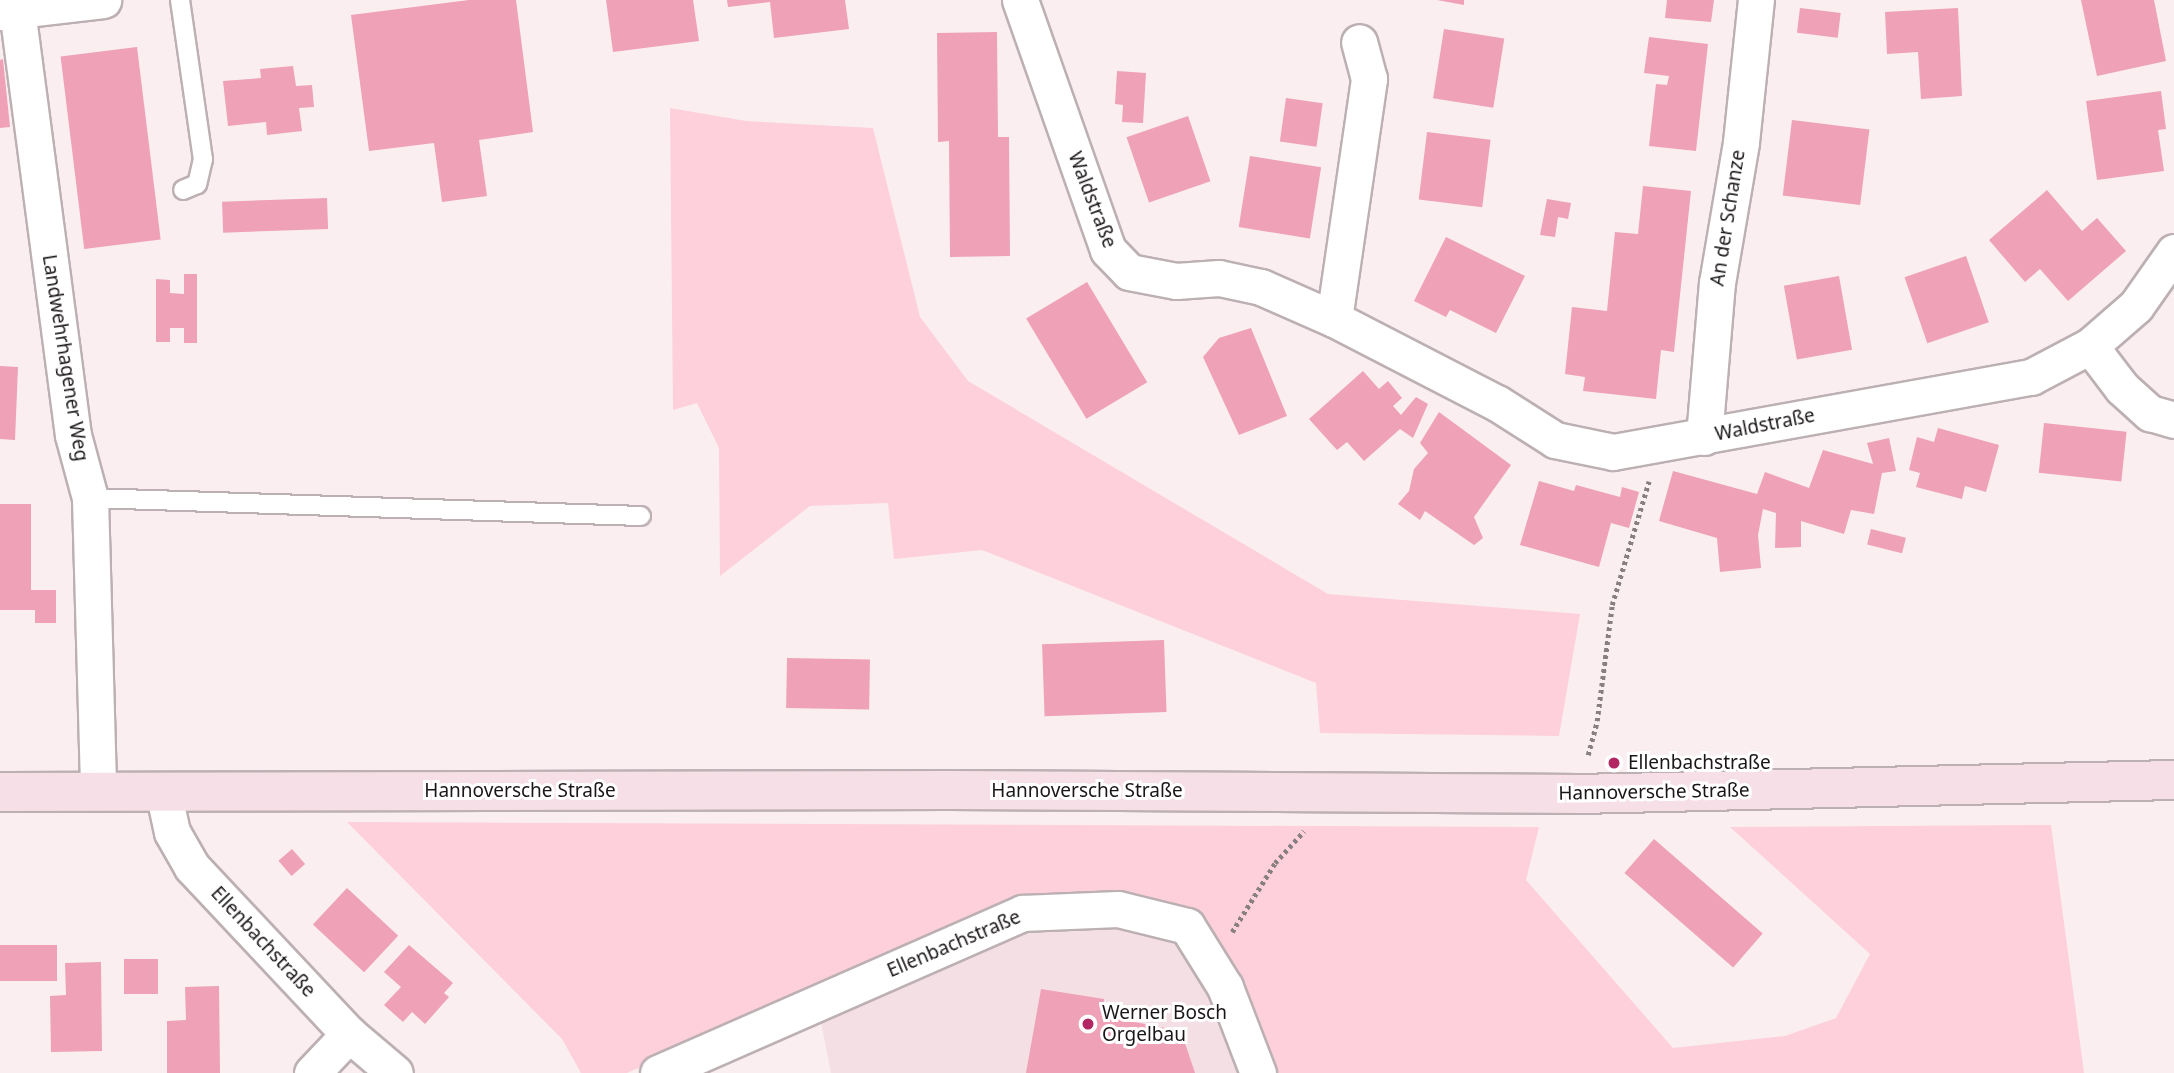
<!DOCTYPE html>
<html>
<head>
<meta charset="utf-8">
<style>
	body { margin:0 }
	#map { position:relative; width:2174px; height:1073px; overflow:hidden; background:#faeef1; font-family:"Noto Sans",sans-serif }
	div>[style] { position:absolute }
	.built>* { inset:0; background:#f4dfe5 }
	.green>* { inset:0; background:#fdd0dc }
	.building>* { inset:0; background:#eea1b7; transform-origin:0 0 }
	.path>* { height:4.5px; margin-top:-2.25px; transform-origin:0; background:repeating-linear-gradient(90deg,#877f81 0 3.5px,transparent 0 7px) }
	.roads { filter:drop-shadow(2px 0 #bcb0b3) drop-shadow(-2px 0 #bcb0b3) drop-shadow(0 2px #bcb0b3) drop-shadow(0 -2px #bcb0b3) }
	.lane>* { height:18px; margin:-9px; padding:0 9px; transform-origin:9px; border-radius:9px; background:#fff }
	.street>* { height:35px; margin:-17.5px; padding:0 17.5px; transform-origin:17.5px; border-radius:17.5px; background:#fff }
	.secondary>* { height:38px; margin:-19px; padding:0 19px; transform-origin:19px; border-radius:19px; background:#f6dfe6 }
	.dots>* { width:19px; height:19px; translate:-50% -50%; box-sizing:border-box; border:4px solid #fff; border-radius:50% }
	span { translate:-50% -50%; white-space:nowrap; text-align:center; line-height:1.15; -webkit-text-stroke:6px #fff; paint-order:stroke }
	.street-label { font-size:19px; color:#1a1617 }
	.poi-label { font-size:19px; color:#1a1617 }
	.left { translate:0 -50%; text-align:left }
</style>
</head>
<body>
<div id="map">
	<div class="built">
		<i style="clip-path:polygon(1126px 892px,1203px 916px,1244px 985px,1278px 1073px,831px 1073px,815px 992px,1025px 899px)"></i>
	</div>
	<div class="green">
		<i style="clip-path:polygon(670px 108px,746px 121px,873px 128px,920px 317px,968px 381px,1328px 594px,1580px 614px,1559px 736px,1320px 733px,1316px 683px,982px 550px,894px 559px,888px 503px,810px 506px,720px 576px,719px 448px,697px 403px,673px 410px)"></i>
		<i style="clip-path:polygon(347px 822px,1539px 827px,1526px 880px,1673px 1048px,1785px 1036px,1836px 1018px,1870px 954px,1730px 827px,2051px 825px,2084px 1073px,1278px 1073px,1244px 985px,1203px 916px,1126px 892px,1025px 899px,627px 1073px,581px 1073px,562px 1039px)"></i>
	</div>
	<div class="building">
		<i style="clip-path:polygon(469px 0,516px 0,533px 132px,479px 140px,487px 196px,442px 202px,434px 143px,369px 151px,351px 15px)"></i>
		<i style="clip-path:polygon(606px 0,693px 0,699px 41px,613px 52px)"></i>
		<i style="clip-path:polygon(727px 0,845px 0,849px 29px,774px 38px,770px 2px,728px 7px)"></i>
		<i style="clip-path:polygon(1437px 0,1464px 0,1464px 5px)"></i>
		<i style="clip-path:polygon(1667px 0,1714px 0,1711px 22px,1665px 18px)"></i>
		<i style="clip-path:polygon(2081px 0,2154px 0,2166px 61px,2097px 76px)"></i>
		<i style="left:1800px;top:8px;width:41px;height:25px;rotate:7deg"></i>
		<i style="clip-path:polygon(1958px 8px,1962px 96px,1921px 99px,1918px 52px,1887px 54px,1885px 12px)"></i>
		<i style="left:1444px;top:29px;width:61px;height:70px;rotate:9deg"></i>
		<i style="clip-path:polygon(997px 32px,998px 137px,1009px 137px,1010px 256px,950px 257px,949px 141px,938px 142px,937px 33px)"></i>
		<i style="clip-path:polygon(1649px 37px,1708px 44px,1696px 151px,1649px 146px,1656px 84px,1667px 85px,1669px 76px,1644px 73px)"></i>
		<i style="left:137px;top:47px;width:194px;height:77px;rotate:83deg"></i>
		<i style="clip-path:polygon(3px 59px,10px 127px,0 128px,0 60px)"></i>
		<i style="clip-path:polygon(293px 66px,296px 86px,312px 85px,314px 107px,299px 108px,302px 131px,267px 135px,266px 122px,228px 126px,223px 81px,261px 78px,260px 69px)"></i>
		<i style="clip-path:polygon(1117px 71px,1146px 73px,1143px 123px,1122px 122px,1123px 105px,1115px 104px)"></i>
		<i style="clip-path:polygon(2161px 91px,2166px 129px,2158px 130px,2164px 171px,2097px 180px,2086px 101px)"></i>
		<i style="left:1286px;top:98px;width:37px;height:44px;rotate:8deg"></i>
		<i style="left:1188px;top:116px;width:69px;height:65px;rotate:71deg"></i>
		<i style="left:1792px;top:120px;width:78px;height:76px;rotate:7deg"></i>
		<i style="left:1427px;top:132px;width:64px;height:68px;rotate:7deg"></i>
		<i style="left:1250px;top:156px;width:72px;height:72px;rotate:9deg"></i>
		<i style="clip-path:polygon(1643px 186px,1691px 191px,1674px 352px,1661px 350px,1656px 399px,1583px 391px,1585px 377px,1565px 374px,1572px 307px,1607px 311px,1615px 232px,1638px 234px)"></i>
		<i style="clip-path:polygon(2047px 190px,2082px 231px,2097px 218px,2126px 251px,2068px 301px,2040px 269px,2025px 282px,1989px 240px)"></i>
		<i style="left:327px;top:198px;width:31px;height:105px;rotate:88deg"></i>
		<i style="clip-path:polygon(1547px 199px,1571px 203px,1568px 219px,1558px 217px,1555px 237px,1540px 235px)"></i>
		<i style="clip-path:polygon(1446px 237px,1525px 276px,1496px 333px,1450px 310px,1446px 317px,1414px 301px)"></i>
		<i style="left:1966px;top:256px;width:70px;height:65px;rotate:71deg"></i>
		<i style="clip-path:polygon(184px 274px,197px 274px,197px 343px,184px 343px,184px 328px,170px 328px,170px 342px,156px 342px,156px 279px,170px 280px,170px 293px,184px 294px)"></i>
		<i style="left:1839px;top:276px;width:75px;height:56px;rotate:80deg"></i>
		<i style="left:1087px;top:282px;width:117px;height:71px;rotate:59deg"></i>
		<i style="clip-path:polygon(1251px 328px,1287px 416px,1239px 435px,1203px 357px,1219px 338px)"></i>
		<i style="clip-path:polygon(0 366px,18px 367px,15px 440px,0 439px)"></i>
		<i style="clip-path:polygon(1363px 371px,1379px 389px,1388px 381px,1402px 398px,1393px 406px,1401px 415px,1416px 397px,1428px 404px,1413px 438px,1400px 429px,1364px 461px,1347px 442px,1337px 450px,1309px 419px)"></i>
		<i style="clip-path:polygon(1439px 412px,1511px 465px,1474px 517px,1483px 538px,1474px 545px,1425px 511px,1420px 520px,1398px 504px,1409px 491px,1414px 469px,1428px 453px,1420px 443px)"></i>
		<i style="left:2044px;top:423px;width:83px;height:50px;rotate:6deg"></i>
		<i style="clip-path:polygon(1938px 428px,1999px 445px,1986px 492px,1965px 486px,1962px 499px,1916px 487px,1920px 473px,1909px 470px,1917px 437px,1934px 442px)"></i>
		<i style="clip-path:polygon(1889px 438px,1896px 471px,1882px 473px,1874px 514px,1851px 510px,1844px 534px,1801px 521px,1801px 547px,1775px 548px,1776px 513px,1763px 509px,1758px 535px,1761px 568px,1720px 572px,1717px 538px,1659px 521px,1673px 471px,1757px 494px,1765px 472px,1809px 488px,1823px 450px,1873px 464px,1867px 443px)"></i>
		<i style="clip-path:polygon(1539px 481px,1574px 491px,1576px 485px,1620px 497px,1622px 487px,1639px 492px,1629px 528px,1611px 523px,1599px 567px,1520px 545px)"></i>
		<i style="clip-path:polygon(0 504px,31px 504px,31px 590px,56px 590px,56px 623px,35px 623px,35px 610px,0 610px)"></i>
		<i style="left:1871px;top:529px;width:36px;height:16px;rotate:14deg"></i>
		<i style="left:1164px;top:640px;width:72px;height:122px;rotate:88deg"></i>
		<i style="left:787px;top:658px;width:83px;height:50px;rotate:1deg"></i>
		<i style="left:1654px;top:839px;width:144px;height:45px;rotate:41deg"></i>
		<i style="left:292px;top:849px;width:20px;height:18px;rotate:49deg"></i>
		<i style="left:347px;top:888px;width:70px;height:50px;rotate:43deg"></i>
		<i style="left:57px;top:945px;width:36px;height:57px;rotate:90deg"></i>
		<i style="clip-path:polygon(409px 945px,453px 983px,444px 993px,449px 997px,425px 1024px,412px 1012px,403px 1022px,384px 1005px,401px 987px,384px 972px)"></i>
		<i style="left:124px;top:959px;width:34px;height:35px"></i>
		<i style="clip-path:polygon(101px 962px,102px 1051px,51px 1052px,50px 996px,66px 995px,65px 963px)"></i>
		<i style="clip-path:polygon(219px 986px,220px 1073px,167px 1073px,167px 1021px,186px 1020px,185px 987px)"></i>
		<i style="clip-path:polygon(1041px 989px,1104px 999px,1103px 1016px,1181px 1031px,1195px 1073px,1026px 1073px)"></i>
	</div>
	<div class="path">
		<i style="left:1588px;top:755px;width:35px;rotate:-75deg"></i>
		<i style="left:1597px;top:721px;width:117px;rotate:-82.6deg"></i>
		<i style="left:1612px;top:605px;width:129px;rotate:-73.4deg"></i>
		<i style="left:1232px;top:932px;width:81px;rotate:-58.1deg"></i>
		<i style="left:1275px;top:863px;width:43px;rotate:-47.8deg"></i>
	</div>
	<div class="roads">
		<div class="lane">
			<i style="left:180px;top:0;width:161px;rotate:81.8deg"></i>
			<i style="left:203px;top:159px;width:26px;rotate:103deg"></i>
			<i style="left:197px;top:184px;width:15px;rotate:157deg"></i>
			<i style="left:90px;top:498px;width:551px;rotate:1.87deg"></i>
		</div>
		<div class="street">
			<i style="left:1020px;top:0;width:265px;rotate:70.6deg"></i>
			<i style="left:1108px;top:250px;width:30px;rotate:46deg"></i>
			<i style="left:1129px;top:272px;width:48px;rotate:10.8deg"></i>
			<i style="left:1176px;top:281px;width:43px;rotate:-4deg"></i>
			<i style="left:1219px;top:278px;width:43px;rotate:12.1deg"></i>
			<i style="left:1261px;top:287px;width:80px;rotate:23.7deg"></i>
			<i style="left:1334px;top:319px;width:183px;rotate:27.3deg"></i>
			<i style="left:1497px;top:403px;width:69px;rotate:32.5deg"></i>
			<i style="left:1555px;top:440px;width:59px;rotate:11.7deg"></i>
			<i style="left:1613px;top:452px;width:425px;rotate:-10.2deg"></i>
			<i style="left:2031px;top:377px;width:67px;rotate:-27.7deg"></i>
			<i style="left:2090px;top:346px;width:61px;rotate:-41deg"></i>
			<i style="left:2136px;top:306px;width:66px;rotate:-54.9deg"></i>
			<i style="left:17px;top:10px;width:429px;rotate:82.5deg"></i>
			<i style="left:73px;top:435px;width:65px;rotate:74.9deg"></i>
			<i style="left:90px;top:498px;width:294px;rotate:88.4deg"></i>
			<i style="left:0;top:12px;width:104px;rotate:-6.6deg"></i>
			<i style="left:1334px;top:319px;width:243px;rotate:-81.7deg"></i>
			<i style="left:1369px;top:79px;width:38px;rotate:-105deg"></i>
			<i style="left:2090px;top:346px;width:53px;rotate:52.7deg"></i>
			<i style="left:2122px;top:388px;width:38px;rotate:42deg"></i>
			<i style="left:2150px;top:413px;width:25px;rotate:16deg"></i>
			<i style="left:1704px;top:437px;width:155px;rotate:-85.2deg"></i>
			<i style="left:1717px;top:283px;width:143px;rotate:-80.3deg"></i>
			<i style="left:1741px;top:142px;width:143px;rotate:-84deg"></i>
			<i style="left:163px;top:791px;width:42px;rotate:77.6deg"></i>
			<i style="left:172px;top:832px;width:40px;rotate:60.3deg"></i>
			<i style="left:192px;top:867px;width:229px;rotate:46.8deg"></i>
			<i style="left:349px;top:1034px;width:60px;rotate:40.3deg"></i>
			<i style="left:312px;top:1073px;width:54px;rotate:-46.5deg"></i>
			<i style="left:658px;top:1073px;width:398px;rotate:-23.7deg"></i>
			<i style="left:1022px;top:913px;width:96px;rotate:-2.4deg"></i>
			<i style="left:1118px;top:909px;width:71px;rotate:13.8deg"></i>
			<i style="left:1187px;top:926px;width:72px;rotate:58.1deg"></i>
			<i style="left:1225px;top:987px;width:92px;rotate:69deg"></i>
		</div>
		<div class="secondary">
			<i style="left:0;top:792px;width:948px;rotate:-0.12deg"></i>
			<i style="left:948px;top:790px;width:631px;rotate:0.36deg"></i>
			<i style="left:1579px;top:794px;width:595px;rotate:-1.35deg"></i>
		</div>
	</div>
	<div class="dots">
		<i style="left:1614px;top:763px;background:#b22762"></i>
		<i style="left:1088px;top:1024px;background:#b22762"></i>
	</div>
	<div class="street-label">
		<span style="left:1092px;top:200px;rotate:69deg">Waldstraße</span>
		<span style="left:1728px;top:218px;rotate:-81deg">An der Schanze</span>
		<span style="left:65px;top:358px;rotate:81deg">Landwehrhagener Weg</span>
		<span style="left:1765px;top:425px;rotate:-11deg">Waldstraße</span>
		<span style="left:520px;top:791px">Hannoversche Straße</span>
		<span style="left:1087px;top:791px">Hannoversche Straße</span>
		<span style="left:1654px;top:792px;rotate:-1deg">Hannoversche Straße</span>
		<span style="left:263px;top:942px;rotate:47deg">Ellenbachstraße</span>
		<span style="left:954px;top:944px;rotate:-23deg">Ellenbachstraße</span>
	</div>
	<div class="poi-label">
		<span class="left" style="left:1628px;top:763px">Ellenbachstraße</span>
		<span class="left" style="left:1102px;top:1024px">Werner Bosch<br>Orgelbau</span>
	</div>
</div>
</body>
</html>
